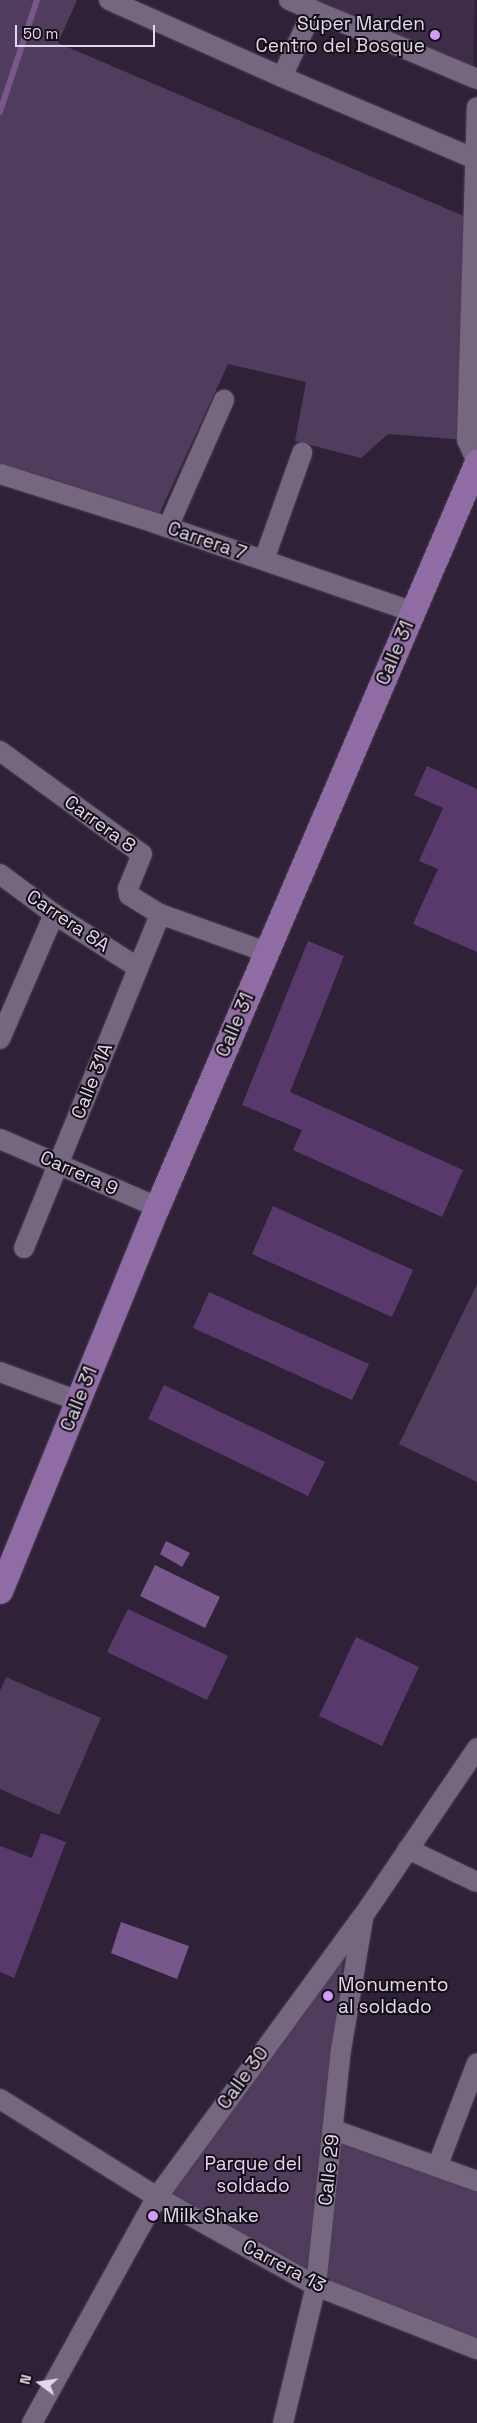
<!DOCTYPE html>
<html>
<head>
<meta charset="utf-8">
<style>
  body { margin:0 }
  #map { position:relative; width:477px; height:2423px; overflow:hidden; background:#2f2238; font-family:"Space Grotesk",sans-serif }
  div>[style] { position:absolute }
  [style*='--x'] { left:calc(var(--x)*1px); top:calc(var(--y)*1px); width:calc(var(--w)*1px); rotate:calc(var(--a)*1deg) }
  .built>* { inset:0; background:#3e2d48 }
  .green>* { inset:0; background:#503c5d }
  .water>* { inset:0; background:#78578c }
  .stream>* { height:5.5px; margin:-2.75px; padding:0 2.75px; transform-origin:2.75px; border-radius:2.75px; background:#78578c }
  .building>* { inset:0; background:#59396c }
  .roads { filter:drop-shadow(0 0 1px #4c4054) drop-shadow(0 0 1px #4c4054) }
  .minor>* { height:20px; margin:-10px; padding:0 10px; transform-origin:10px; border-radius:10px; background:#766781 }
  .major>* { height:25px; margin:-12.5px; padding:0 12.5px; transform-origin:12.5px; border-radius:12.5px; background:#8f6ca4 }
  .dots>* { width:14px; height:14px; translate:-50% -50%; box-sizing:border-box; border:2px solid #140e18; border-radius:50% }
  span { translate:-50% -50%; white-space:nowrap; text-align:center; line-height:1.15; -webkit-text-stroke:4px #140e18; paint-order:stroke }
  .poi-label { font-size:19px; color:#e3dae9 }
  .right { translate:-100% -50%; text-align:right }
  .left { translate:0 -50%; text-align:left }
  .street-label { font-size:19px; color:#e3dae9 }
  .park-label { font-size:19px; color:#e8d5f5 }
  .north { position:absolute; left:15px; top:2358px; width:50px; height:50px; -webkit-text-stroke:4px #140e18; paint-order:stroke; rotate:284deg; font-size:14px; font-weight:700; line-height:20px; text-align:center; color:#e3dae9 }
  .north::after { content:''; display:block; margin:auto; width:18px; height:22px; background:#e3dae9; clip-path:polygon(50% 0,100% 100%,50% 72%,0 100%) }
  .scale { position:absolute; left:15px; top:25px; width:140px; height:22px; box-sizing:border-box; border:2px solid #e3dae9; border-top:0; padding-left:6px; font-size:15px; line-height:18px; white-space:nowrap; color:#e3dae9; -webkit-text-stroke:4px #140e18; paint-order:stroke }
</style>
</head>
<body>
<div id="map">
  <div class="built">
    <i style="clip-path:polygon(317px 0,475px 0,473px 69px)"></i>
  </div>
  <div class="green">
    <i style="clip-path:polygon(0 0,77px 0,58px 43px,473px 220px,467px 440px,388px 434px,361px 458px,295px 441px,306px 382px,228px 364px,155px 523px,0 474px)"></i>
    <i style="clip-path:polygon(477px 1284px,477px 1482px,399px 1444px)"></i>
    <i style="clip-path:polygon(6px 1677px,101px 1718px,59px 1815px,0 1789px,0 1691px)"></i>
    <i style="clip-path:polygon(346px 1938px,306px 2279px,157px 2197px)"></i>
    <i style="clip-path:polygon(334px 2130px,477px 2181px,477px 2349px,316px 2286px)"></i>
  </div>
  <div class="water">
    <i style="clip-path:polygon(166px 1541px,190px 1553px,182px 1567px,160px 1554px)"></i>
    <i style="clip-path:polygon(155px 1565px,220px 1597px,205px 1628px,140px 1596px)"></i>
    <i style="clip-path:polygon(121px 1922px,189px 1946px,177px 1979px,111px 1953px)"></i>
  </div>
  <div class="stream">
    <i style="--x:0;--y:112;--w:118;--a:-71.7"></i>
  </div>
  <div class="building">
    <i style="clip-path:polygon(427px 766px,477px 789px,477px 952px,413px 924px,438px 869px,419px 861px,443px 808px,414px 795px)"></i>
    <i style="clip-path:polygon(308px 941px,344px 956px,290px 1092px,463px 1170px,442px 1217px,293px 1150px,302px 1130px,242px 1105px)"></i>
    <i style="clip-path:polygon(273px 1206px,413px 1270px,392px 1317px,252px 1254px)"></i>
    <i style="clip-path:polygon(209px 1292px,369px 1364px,352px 1400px,193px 1328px)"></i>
    <i style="clip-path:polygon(164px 1385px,325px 1462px,308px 1496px,148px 1419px)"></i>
    <i style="clip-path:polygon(128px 1609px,228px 1656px,207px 1700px,107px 1652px)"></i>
    <i style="clip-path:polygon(356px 1637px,419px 1667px,382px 1746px,319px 1716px)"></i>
    <i style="clip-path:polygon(41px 1833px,66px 1842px,14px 1978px,0 1972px,0 1846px,32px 1858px)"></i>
  </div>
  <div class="roads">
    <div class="minor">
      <i style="--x:109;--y:0;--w:189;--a:24"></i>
      <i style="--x:282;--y:77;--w:210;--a:23"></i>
      <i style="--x:289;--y:0;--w:204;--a:22.8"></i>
      <i style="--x:282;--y:77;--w:74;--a:-65.2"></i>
      <i style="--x:477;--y:462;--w:24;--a:-114"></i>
      <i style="--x:467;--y:440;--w:333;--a:-88.3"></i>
      <i style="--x:0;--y:474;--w:163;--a:17.5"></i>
      <i style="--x:155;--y:523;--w:273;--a:19"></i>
      <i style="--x:168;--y:527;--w:139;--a:-66.2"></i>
      <i style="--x:264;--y:560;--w:114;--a:-70.4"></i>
      <i style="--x:0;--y:751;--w:175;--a:36"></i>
      <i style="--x:142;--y:854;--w:37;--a:112"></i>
      <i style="--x:128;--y:888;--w:7;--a:82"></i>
      <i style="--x:129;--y:895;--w:36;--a:32"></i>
      <i style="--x:160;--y:914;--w:113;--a:19.7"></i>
      <i style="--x:0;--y:874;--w:67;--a:36.5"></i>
      <i style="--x:54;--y:914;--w:98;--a:32.6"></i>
      <i style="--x:0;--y:1039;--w:136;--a:-66.6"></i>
      <i style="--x:0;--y:1139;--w:171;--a:23.4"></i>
      <i style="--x:24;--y:1248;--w:361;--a:-67.8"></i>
      <i style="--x:0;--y:1372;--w:83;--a:20.4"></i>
      <i style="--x:408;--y:1849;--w:76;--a:25.6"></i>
      <i style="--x:0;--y:2099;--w:185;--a:32"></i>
      <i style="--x:157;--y:2197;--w:182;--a:29.2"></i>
      <i style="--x:316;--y:2286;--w:173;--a:21.4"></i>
      <i style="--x:334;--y:2130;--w:152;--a:19.6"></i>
      <i style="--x:437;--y:2167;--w:111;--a:-69"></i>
      <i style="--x:32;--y:2423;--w:258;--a:-61.1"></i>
      <i style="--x:157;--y:2197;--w:348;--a:-53.8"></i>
      <i style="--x:363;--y:1916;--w:203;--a:-55.8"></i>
      <i style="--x:283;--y:2423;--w:141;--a:-76.5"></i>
      <i style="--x:316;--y:2286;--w:237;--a:-84"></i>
      <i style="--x:341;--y:2050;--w:133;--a:-80.5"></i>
    </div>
    <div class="major">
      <i style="--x:0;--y:1591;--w:415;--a:-67.8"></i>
      <i style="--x:157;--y:1207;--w:811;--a:-66.76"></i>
    </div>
  </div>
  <div class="dots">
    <i style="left:435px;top:35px;background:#d69bfa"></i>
    <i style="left:328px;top:1996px;background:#d69bfa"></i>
    <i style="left:153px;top:2216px;background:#d69bfa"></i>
  </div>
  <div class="poi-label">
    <span class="right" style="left:425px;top:35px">Súper Marden<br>Centro del Bosque</span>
    <span class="left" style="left:338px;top:1996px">Monumento<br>al soldado</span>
    <span class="left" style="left:163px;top:2216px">Milk Shake</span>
  </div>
  <div class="street-label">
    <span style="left:207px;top:541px;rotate:19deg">Carrera 7</span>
    <span style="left:395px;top:653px;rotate:-67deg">Calle 31</span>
    <span style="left:100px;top:824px;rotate:36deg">Carrera 8</span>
    <span style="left:68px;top:921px;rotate:34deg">Carrera 8A</span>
    <span style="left:235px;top:1025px;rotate:-67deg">Calle 31</span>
    <span style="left:92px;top:1081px;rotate:-68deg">Calle 31A</span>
    <span style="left:79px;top:1173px;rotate:24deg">Carrera 9</span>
    <span style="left:79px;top:1399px;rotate:-68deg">Calle 31</span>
    <span style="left:243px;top:2078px;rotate:-54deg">Calle 30</span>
    <span style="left:329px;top:2170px;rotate:-84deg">Calle 29</span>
    <span style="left:284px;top:2266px;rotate:28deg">Carrera 13</span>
  </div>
  <div class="park-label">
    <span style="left:253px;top:2175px">Parque del<br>soldado</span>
  </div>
  <div class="north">N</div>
  <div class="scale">50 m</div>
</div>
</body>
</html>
